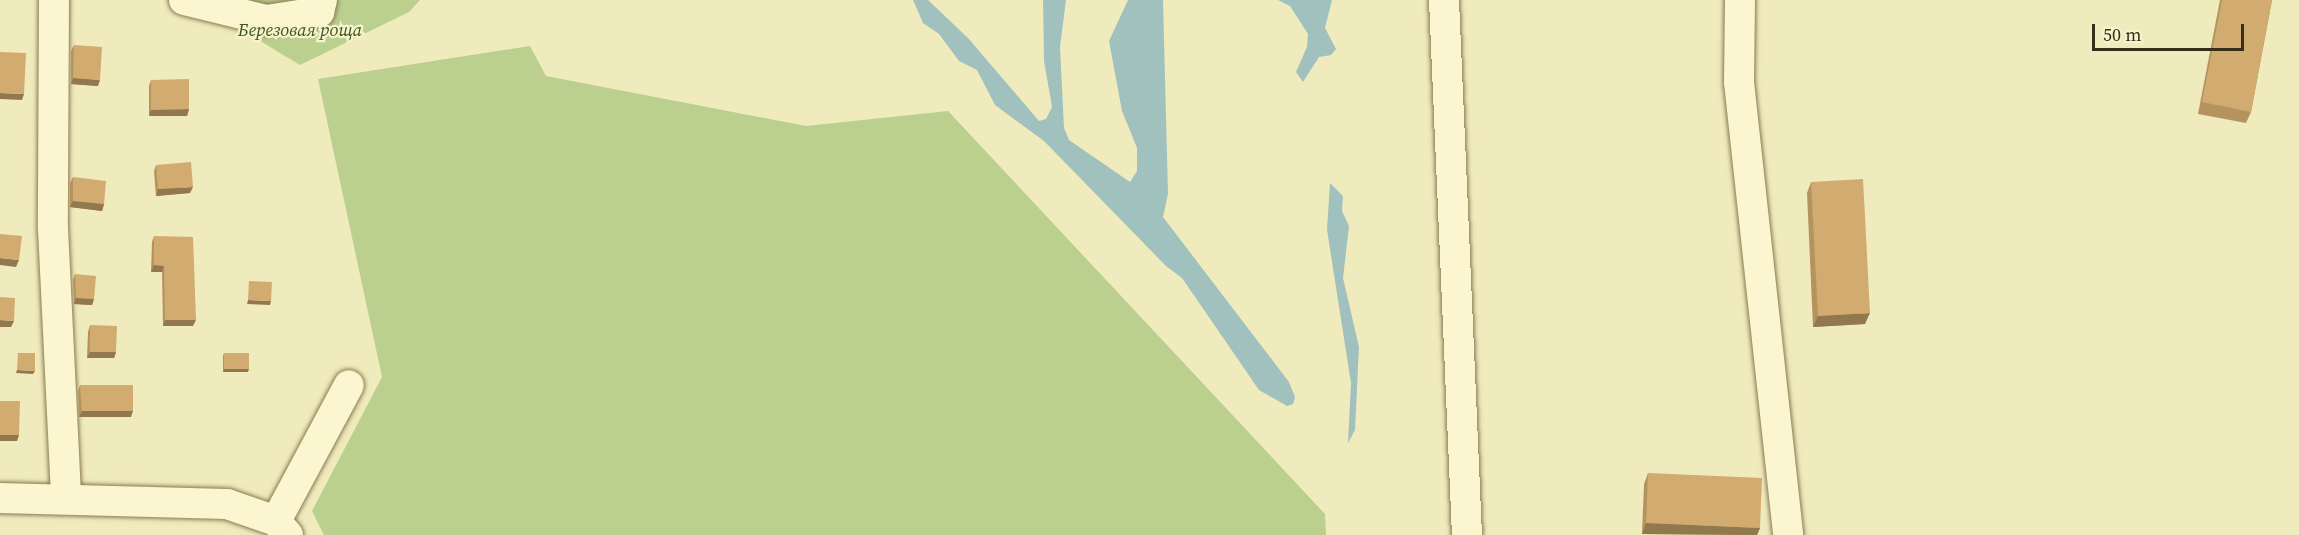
<!DOCTYPE html>
<html>
<head>
<meta charset="utf-8">
<style>
  body { margin:0 }
  #map { position:relative; width:2299px; height:535px; overflow:hidden; background:#f0ebbc; font-family:"Source Serif 4",serif }
  div>[style] { position:absolute }
  [style*='--x'] { left:calc(var(--x)*1px); top:calc(var(--y)*1px); width:calc(var(--w)*1px); rotate:calc(var(--a)*1deg) }
  .green>* { inset:0; background:#bbcf8f }
  .water>* { inset:0; background:#a0c1be }
  .roads { filter:drop-shadow(0 0 2px #897a54) drop-shadow(0 0 2px #897a54) }
  .minor>* { height:30px; margin:-15px; padding:0 15px; transform-origin:15px; border-radius:15px; background:#fbf6cf }
  .wall>* { inset:0; background:#b4935f }
  .shaded-wall>* { inset:0; background:#92784e }
  .building>* { inset:0; background:#d1ab6f }
  span { translate:-50% -50%; white-space:nowrap; text-align:center; line-height:1.15; -webkit-text-stroke:4.5px #f7f3cc; paint-order:stroke }
  .park-label { font-size:18px; color:#3d551f; font-style:italic }
  .scale { position:absolute; left:2092px; top:24px; width:152px; height:27px; box-sizing:border-box; border:3px solid #372e1a; border-top:0; padding-left:8px; font-size:18px; line-height:21px; white-space:nowrap; color:#372e1a; -webkit-text-stroke:4px #f7f3cc; paint-order:stroke }
</style>
</head>
<body>
<div id="map">
  <div class="green">
    <i style="clip-path:polygon(214px 0,420px 0,409px 12px,300px 65px,247px 33px)"></i>
    <i style="clip-path:polygon(530px 46px,546px 76px,806px 126px,948px 111px,1325px 514px,1326px 535px,324px 535px,312px 511px,382px 377px,318px 79px)"></i>
  </div>
  <div class="water">
    <i style="clip-path:polygon(913px 0,928px 0,968px 38px,1039px 121px,1046px 119px,1052px 107px,1044px 61px,1043px 0,1066px 0,1060px 47px,1064px 128px,1069px 140px,1130px 182px,1137px 171px,1137px 148px,1122px 111px,1109px 41px,1128px 0,1163px 0,1168px 194px,1163px 217px,1289px 382px,1295px 397px,1293px 404px,1287px 406px,1259px 390px,1182px 278px,1166px 266px,1044px 141px,995px 105px,977px 70px,959px 61px,939px 34px,923px 23px)"></i>
    <i style="clip-path:polygon(1278px 0,1332px 0,1325px 28px,1336px 49px,1331px 55px,1319px 57px,1303px 82px,1296px 72px,1307px 47px,1308px 34px,1290px 6px)"></i>
    <i style="clip-path:polygon(1330px 183px,1343px 196px,1342px 211px,1349px 226px,1343px 278px,1359px 347px,1355px 430px,1348px 443px,1351px 383px,1327px 230px)"></i>
  </div>
  <div class="roads">
    <div class="minor">
      <i style="--x:54;--y:0;--w:229;--a:90.3"></i>
      <i style="--x:53;--y:229;--w:269;--a:87.2"></i>
      <i style="--x:184;--y:0;--w:84;--a:13.7"></i>
      <i style="--x:266;--y:20;--w:54;--a:-8.6"></i>
      <i style="--x:319;--y:12;--w:12;--a:-76"></i>
      <i style="--x:1444;--y:0;--w:535;--a:87.54"></i>
      <i style="--x:1740;--y:0;--w:82;--a:90.7"></i>
      <i style="--x:1739;--y:82;--w:456;--a:83.8"></i>
      <i style="--x:0;--y:498;--w:227;--a:1.5"></i>
      <i style="--x:227;--y:504;--w:52;--a:19.1"></i>
      <i style="--x:288;--y:535;--w:18;--a:-131"></i>
      <i style="--x:276;--y:521;--w:154;--a:-61.8"></i>
    </div>
  </div>
  <div class="wall">
    <i style="clip-path:polygon(2220px 0,2272px 0,2251px 112px,2246px 123px,2198px 114px)"></i>
    <i style="clip-path:polygon(74px 45px,98px 86px,71px 84px,71px 51px)"></i>
    <i style="clip-path:polygon(151px 80px,189px 109px,187px 116px,149px 116px,149px 86px)"></i>
    <i style="clip-path:polygon(156px 165px,190px 193px,156px 196px,154px 171px)"></i>
    <i style="clip-path:polygon(73px 177px,104px 204px,102px 211px,70px 207px,70px 183px)"></i>
    <i style="clip-path:polygon(1811px 182px,1865px 324px,1813px 327px,1807px 193px)"></i>
    <i style="clip-path:polygon(154px 236px,193px 326px,163px 326px,162px 272px,151px 272px,152px 242px)"></i>
    <i style="clip-path:polygon(75px 274px,94px 299px,92px 305px,74px 304px,73px 280px)"></i>
    <i style="clip-path:polygon(90px 325px,116px 352px,114px 358px,87px 358px,88px 332px)"></i>
    <i style="clip-path:polygon(224px 353px,248px 372px,223px 372px,223px 356px)"></i>
    <i style="clip-path:polygon(80px 385px,131px 417px,79px 417px,78px 391px)"></i>
    <i style="clip-path:polygon(1648px 473px,1760px 528px,1757px 535px,1642px 534px,1644px 484px)"></i>
  </div>
  <div class="shaded-wall">
    <i style="clip-path:polygon(73px 78px,100px 80px,98px 86px,71px 84px)"></i>
    <i style="clip-path:polygon(0 93px,24px 94px,22px 100px,0 99px)"></i>
    <i style="clip-path:polygon(189px 109px,187px 116px,149px 116px,151px 110px)"></i>
    <i style="clip-path:polygon(193px 187px,190px 193px,156px 196px,158px 189px)"></i>
    <i style="clip-path:polygon(73px 201px,104px 204px,102px 211px,70px 207px)"></i>
    <i style="clip-path:polygon(0 258px,19px 260px,16px 267px,0 265px)"></i>
    <i style="clip-path:polygon(154px 265px,164px 266px,162px 272px,151px 272px)"></i>
    <i style="clip-path:polygon(76px 298px,94px 299px,92px 305px,74px 304px)"></i>
    <i style="clip-path:polygon(248px 300px,271px 301px,270px 305px,247px 304px)"></i>
    <i style="clip-path:polygon(1870px 313px,1865px 324px,1813px 327px,1818px 316px)"></i>
    <i style="clip-path:polygon(0 320px,14px 321px,11px 327px,0 327px)"></i>
    <i style="clip-path:polygon(165px 320px,196px 320px,193px 326px,163px 326px)"></i>
    <i style="clip-path:polygon(90px 352px,116px 352px,114px 358px,87px 358px)"></i>
    <i style="clip-path:polygon(224px 369px,249px 369px,248px 372px,223px 372px)"></i>
    <i style="clip-path:polygon(17px 370px,35px 371px,33px 374px,16px 373px)"></i>
    <i style="clip-path:polygon(82px 411px,133px 411px,131px 417px,79px 417px)"></i>
    <i style="clip-path:polygon(0 435px,19px 435px,17px 441px,0 441px)"></i>
    <i style="clip-path:polygon(1646px 523px,1760px 528px,1757px 535px,1642px 534px)"></i>
  </div>
  <div class="building">
    <i style="clip-path:polygon(2222px 0,2272px 0,2251px 112px,2202px 102px)"></i>
    <i style="clip-path:polygon(74px 45px,102px 47px,100px 80px,73px 78px)"></i>
    <i style="clip-path:polygon(0 52px,26px 53px,24px 94px,0 93px)"></i>
    <i style="clip-path:polygon(189px 79px,189px 109px,151px 110px,151px 80px)"></i>
    <i style="clip-path:polygon(191px 162px,193px 187px,158px 189px,156px 165px)"></i>
    <i style="clip-path:polygon(73px 177px,106px 181px,104px 204px,73px 201px)"></i>
    <i style="clip-path:polygon(1863px 179px,1870px 313px,1818px 316px,1811px 182px)"></i>
    <i style="clip-path:polygon(0 234px,22px 236px,19px 260px,0 258px)"></i>
    <i style="clip-path:polygon(154px 236px,193px 237px,196px 320px,165px 320px,164px 266px,154px 265px)"></i>
    <i style="clip-path:polygon(75px 274px,96px 276px,94px 299px,76px 298px)"></i>
    <i style="clip-path:polygon(249px 281px,272px 282px,271px 301px,248px 300px)"></i>
    <i style="clip-path:polygon(0 297px,15px 298px,14px 321px,0 320px)"></i>
    <i style="clip-path:polygon(90px 325px,117px 326px,116px 352px,90px 352px)"></i>
    <i style="clip-path:polygon(18px 353px,35px 353px,35px 371px,17px 370px)"></i>
    <i style="clip-path:polygon(224px 353px,249px 353px,249px 369px,224px 369px)"></i>
    <i style="clip-path:polygon(80px 385px,133px 385px,133px 411px,82px 411px)"></i>
    <i style="clip-path:polygon(0 401px,20px 401px,19px 435px,0 435px)"></i>
    <i style="clip-path:polygon(1648px 473px,1762px 478px,1760px 528px,1646px 523px)"></i>
  </div>
  <div class="park-label">
    <span style="left:300px;top:30px">Березовая роща</span>
  </div>
  <div class="scale">50 m</div>
</div>
</body>
</html>
